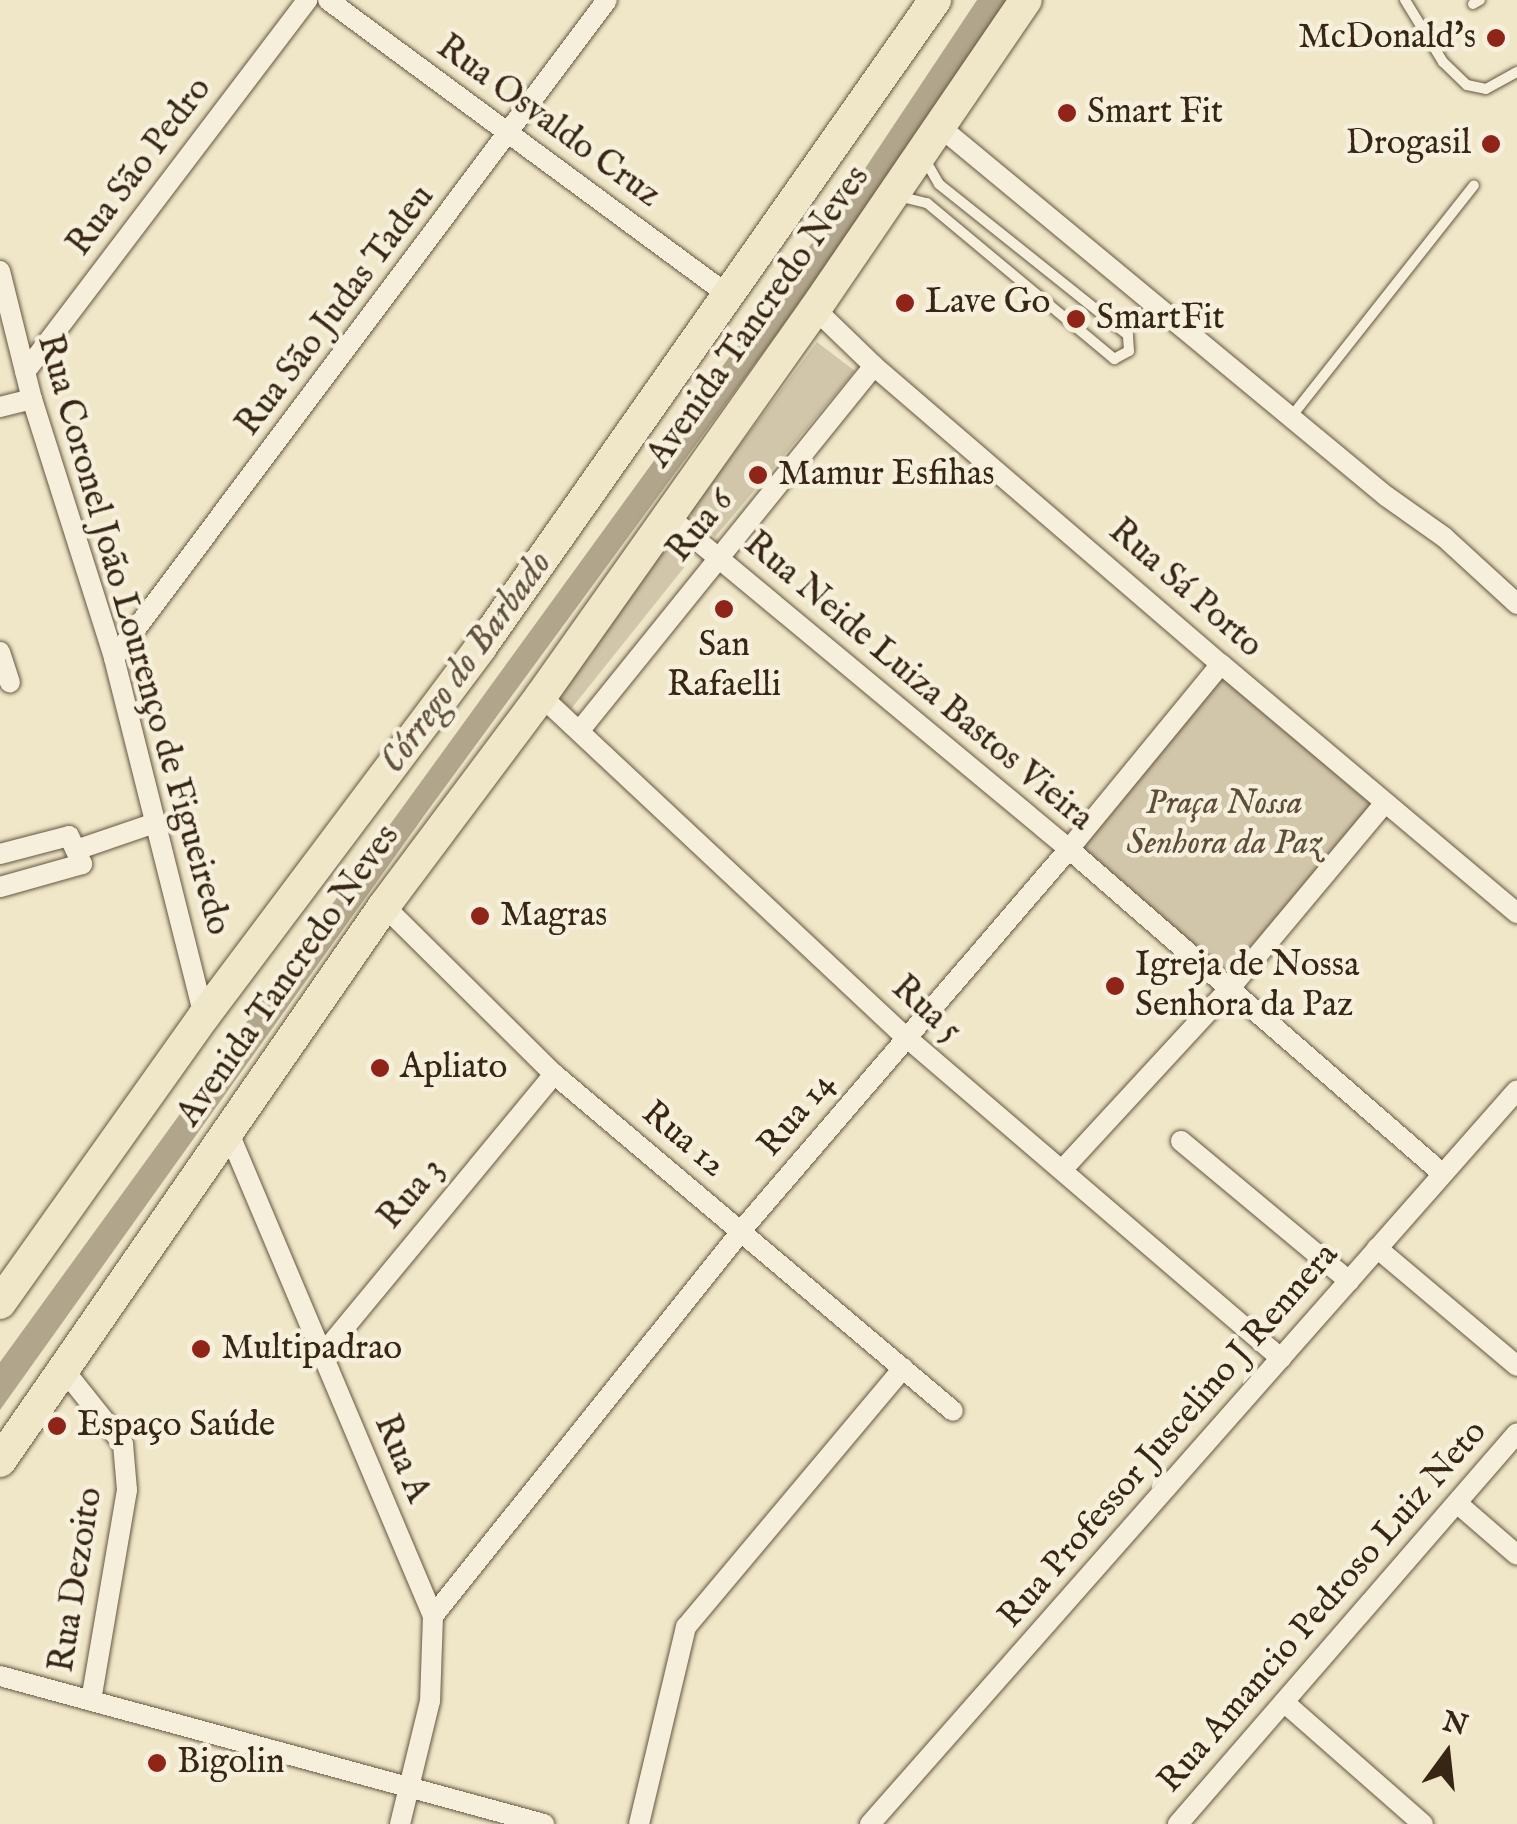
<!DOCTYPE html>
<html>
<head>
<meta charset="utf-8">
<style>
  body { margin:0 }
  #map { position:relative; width:1517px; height:1824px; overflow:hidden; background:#f0e7c8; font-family:"IM FELL English",serif }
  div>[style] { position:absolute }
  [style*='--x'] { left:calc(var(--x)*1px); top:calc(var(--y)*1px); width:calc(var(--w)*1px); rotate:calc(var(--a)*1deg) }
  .green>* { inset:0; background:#d1c6a9 }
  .water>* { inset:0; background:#b1a58b }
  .roads { filter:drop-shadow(0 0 2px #665641) drop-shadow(0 0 2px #665641) }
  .lane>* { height:10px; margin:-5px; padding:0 5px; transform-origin:5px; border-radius:5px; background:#f5efdb }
  .street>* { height:20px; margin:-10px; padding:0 10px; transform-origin:10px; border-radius:10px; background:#f5efdb }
  .primary>* { height:32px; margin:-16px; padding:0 16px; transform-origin:16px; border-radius:16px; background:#f0e7c8 }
  .dots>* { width:28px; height:28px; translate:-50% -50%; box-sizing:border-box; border:5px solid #f5efdb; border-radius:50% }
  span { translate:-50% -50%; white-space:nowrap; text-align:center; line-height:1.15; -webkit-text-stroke:9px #f5efdb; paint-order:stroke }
  .poi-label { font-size:35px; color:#382614 }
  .right { translate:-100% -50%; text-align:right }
  .left { translate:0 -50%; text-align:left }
  .street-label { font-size:35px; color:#382614 }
  .park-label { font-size:35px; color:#5e4e39; font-style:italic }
  .water-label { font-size:38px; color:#62523e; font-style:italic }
  .north { position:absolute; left:1397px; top:1704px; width:100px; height:100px; -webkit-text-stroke:8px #f5efdb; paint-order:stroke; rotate:15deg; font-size:28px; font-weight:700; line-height:40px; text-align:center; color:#382614 }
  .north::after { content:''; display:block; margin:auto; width:35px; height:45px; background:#382614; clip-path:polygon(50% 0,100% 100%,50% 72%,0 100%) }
</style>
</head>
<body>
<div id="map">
  <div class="green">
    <i style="clip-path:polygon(817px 342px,855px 371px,715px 537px,689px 513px)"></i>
    <i style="clip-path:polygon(670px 525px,698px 550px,571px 709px,553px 693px)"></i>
    <i style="clip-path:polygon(1222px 674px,1374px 802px,1227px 975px,1075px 847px)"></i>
  </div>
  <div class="water">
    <i style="clip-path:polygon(977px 0,1012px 0,782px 327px,426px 813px,0 1410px,0 1362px,854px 185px)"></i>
  </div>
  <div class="roads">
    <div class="lane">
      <i style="--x:1405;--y:0;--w:73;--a:58.5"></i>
      <i style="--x:1443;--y:62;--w:33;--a:44"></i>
      <i style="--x:1467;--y:85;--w:19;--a:12"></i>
      <i style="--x:1486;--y:89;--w:35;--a:-29"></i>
      <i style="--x:1473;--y:4;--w:8;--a:-30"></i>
      <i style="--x:898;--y:196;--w:30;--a:14"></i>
      <i style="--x:927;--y:203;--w:244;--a:39.8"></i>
      <i style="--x:1114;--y:359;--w:17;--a:-28"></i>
      <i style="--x:1129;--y:351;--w:16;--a:-94"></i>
      <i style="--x:1128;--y:335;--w:242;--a:-141.4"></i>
      <i style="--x:939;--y:184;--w:28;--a:-120"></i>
      <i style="--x:1291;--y:417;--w:295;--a:-51.7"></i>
    </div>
    <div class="street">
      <i style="--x:328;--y:0;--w:499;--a:36.4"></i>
      <i style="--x:939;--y:126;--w:580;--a:39.62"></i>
      <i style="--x:1386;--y:496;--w:71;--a:35.3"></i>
      <i style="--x:1444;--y:537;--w:99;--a:42.5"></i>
      <i style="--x:0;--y:271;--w:132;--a:76"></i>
      <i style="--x:32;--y:399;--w:272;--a:72.4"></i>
      <i style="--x:114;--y:658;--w:369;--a:75.9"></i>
      <i style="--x:815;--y:309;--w:82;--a:44"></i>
      <i style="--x:874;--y:366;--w:457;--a:40.7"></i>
      <i style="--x:1221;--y:664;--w:387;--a:40.1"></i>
      <i style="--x:25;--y:372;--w:467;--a:-52.8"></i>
      <i style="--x:0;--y:407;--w:33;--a:-14"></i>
      <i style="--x:669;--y:517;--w:520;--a:39.69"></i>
      <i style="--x:1069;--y:849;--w:495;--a:41"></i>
      <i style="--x:0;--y:652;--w:32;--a:72"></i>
      <i style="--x:114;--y:658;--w:822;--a:-53.16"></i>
      <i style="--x:541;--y:696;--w:500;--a:43.1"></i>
      <i style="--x:906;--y:1037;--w:494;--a:40.6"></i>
      <i style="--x:581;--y:729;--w:466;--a:-51.1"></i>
      <i style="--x:76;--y:850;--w:83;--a:-18.9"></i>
      <i style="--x:0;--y:854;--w:71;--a:-14.6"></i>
      <i style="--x:69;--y:836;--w:31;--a:65"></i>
      <i style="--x:82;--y:864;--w:85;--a:164.3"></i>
      <i style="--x:384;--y:906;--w:239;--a:44.7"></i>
      <i style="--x:554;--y:1074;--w:522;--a:40.18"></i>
      <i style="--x:228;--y:1131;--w:527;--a:67.09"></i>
      <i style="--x:433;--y:1616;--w:85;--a:92"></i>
      <i style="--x:430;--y:1701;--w:127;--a:103.7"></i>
      <i style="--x:1181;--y:1141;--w:219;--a:39.8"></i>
      <i style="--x:1062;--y:1170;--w:249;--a:-47.3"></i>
      <i style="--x:1231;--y:987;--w:240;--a:-50.1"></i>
      <i style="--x:1377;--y:1248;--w:183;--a:40.1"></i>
      <i style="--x:321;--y:1356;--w:366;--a:-50.4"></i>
      <i style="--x:64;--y:1370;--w:95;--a:51.4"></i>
      <i style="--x:123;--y:1444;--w:46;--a:85"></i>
      <i style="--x:127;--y:1490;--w:214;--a:99.7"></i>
      <i style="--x:1457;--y:1503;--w:79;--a:40.9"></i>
      <i style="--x:433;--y:1616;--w:493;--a:-51.3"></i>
      <i style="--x:741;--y:1231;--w:503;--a:-49.35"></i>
      <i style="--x:1069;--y:849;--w:239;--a:-50.6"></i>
      <i style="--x:0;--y:1676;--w:564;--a:15.22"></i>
      <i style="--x:1284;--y:1702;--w:185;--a:41.3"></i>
      <i style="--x:639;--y:1824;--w:203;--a:-76.6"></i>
      <i style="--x:686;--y:1627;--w:338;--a:-50"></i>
      <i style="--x:870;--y:1824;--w:978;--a:-48.6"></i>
      <i style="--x:1178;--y:1824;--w:517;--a:-49.07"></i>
    </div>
    <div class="primary">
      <i style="--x:0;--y:1303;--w:352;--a:-54.6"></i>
      <i style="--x:204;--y:1016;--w:460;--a:-53.1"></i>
      <i style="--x:480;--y:648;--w:792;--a:-54.92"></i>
      <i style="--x:0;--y:1461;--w:675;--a:-55.32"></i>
      <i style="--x:384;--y:906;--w:262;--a:-53.2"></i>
      <i style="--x:541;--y:696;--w:474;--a:-54.7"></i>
      <i style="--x:815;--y:309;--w:374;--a:-55.7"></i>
    </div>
  </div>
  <div class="dots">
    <i style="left:1496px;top:38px;background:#8f2418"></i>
    <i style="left:1067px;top:113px;background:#8f2418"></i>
    <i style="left:1491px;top:144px;background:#8f2418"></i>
    <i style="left:905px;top:303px;background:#8f2418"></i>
    <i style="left:1076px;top:319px;background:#8f2418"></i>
    <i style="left:758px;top:475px;background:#8f2418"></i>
    <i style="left:724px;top:609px;background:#8f2418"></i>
    <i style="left:480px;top:916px;background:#8f2418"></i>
    <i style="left:1115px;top:986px;background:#8f2418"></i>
    <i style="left:380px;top:1068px;background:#8f2418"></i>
    <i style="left:201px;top:1349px;background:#8f2418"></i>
    <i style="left:57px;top:1426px;background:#8f2418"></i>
    <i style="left:157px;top:1763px;background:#8f2418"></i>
  </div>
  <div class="poi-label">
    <span class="right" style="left:1476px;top:38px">McDonald's</span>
    <span class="left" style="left:1087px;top:113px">Smart Fit</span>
    <span class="right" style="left:1471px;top:144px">Drogasil</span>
    <span class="left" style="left:925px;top:303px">Lave Go</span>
    <span class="left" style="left:1096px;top:319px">SmartFit</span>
    <span class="left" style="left:778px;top:475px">Mamur Esfihas</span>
    <span style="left:724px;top:666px">San<br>Rafaelli</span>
    <span class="left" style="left:500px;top:916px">Magras</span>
    <span class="left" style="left:1135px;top:986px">Igreja de Nossa<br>Senhora da Paz</span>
    <span class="left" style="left:400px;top:1068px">Apliato</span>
    <span class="left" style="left:221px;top:1349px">Multipadrao</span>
    <span class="left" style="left:77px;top:1426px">Espaço Saúde</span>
    <span class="left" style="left:177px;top:1763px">Bigolin</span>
  </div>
  <div class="street-label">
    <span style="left:548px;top:122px;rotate:36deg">Rua Osvaldo Cruz</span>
    <span style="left:140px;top:167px;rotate:-53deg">Rua São Pedro</span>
    <span style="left:336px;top:311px;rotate:-53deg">Rua São Judas Tadeu</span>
    <span style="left:759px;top:317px;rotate:-55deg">Avenida Tancredo Neves</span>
    <span style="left:701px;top:526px;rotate:-51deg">Rua 6</span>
    <span style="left:1185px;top:589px;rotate:41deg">Rua Sá Porto</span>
    <span style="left:133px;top:635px;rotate:74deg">Rua Coronel João Lourenço de Figueiredo</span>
    <span style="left:918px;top:682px;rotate:40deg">Rua Neide Luiza Bastos Vieira</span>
    <span style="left:289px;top:976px;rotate:-55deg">Avenida Tancredo Neves</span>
    <span style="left:926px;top:1010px;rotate:42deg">Rua 5</span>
    <span style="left:797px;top:1115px;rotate:-50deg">Rua 14</span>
    <span style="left:683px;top:1140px;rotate:40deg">Rua 12</span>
    <span style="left:412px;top:1194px;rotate:-50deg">Rua 3</span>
    <span style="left:1169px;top:1436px;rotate:-49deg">Rua Professor Juscelino J Rennera</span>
    <span style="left:401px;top:1459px;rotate:67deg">Rua A</span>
    <span style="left:77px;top:1580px;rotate:-81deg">Rua Dezoito</span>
    <span style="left:1323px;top:1607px;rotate:-49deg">Rua Amancio Pedroso Luiz Neto</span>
  </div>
  <div class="park-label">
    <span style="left:1224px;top:824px">Praça Nossa<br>Senhora da Paz</span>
  </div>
  <div class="water-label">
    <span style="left:467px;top:663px;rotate:-54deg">Córrego do Barbado</span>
  </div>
  <div class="north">N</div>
</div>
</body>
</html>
